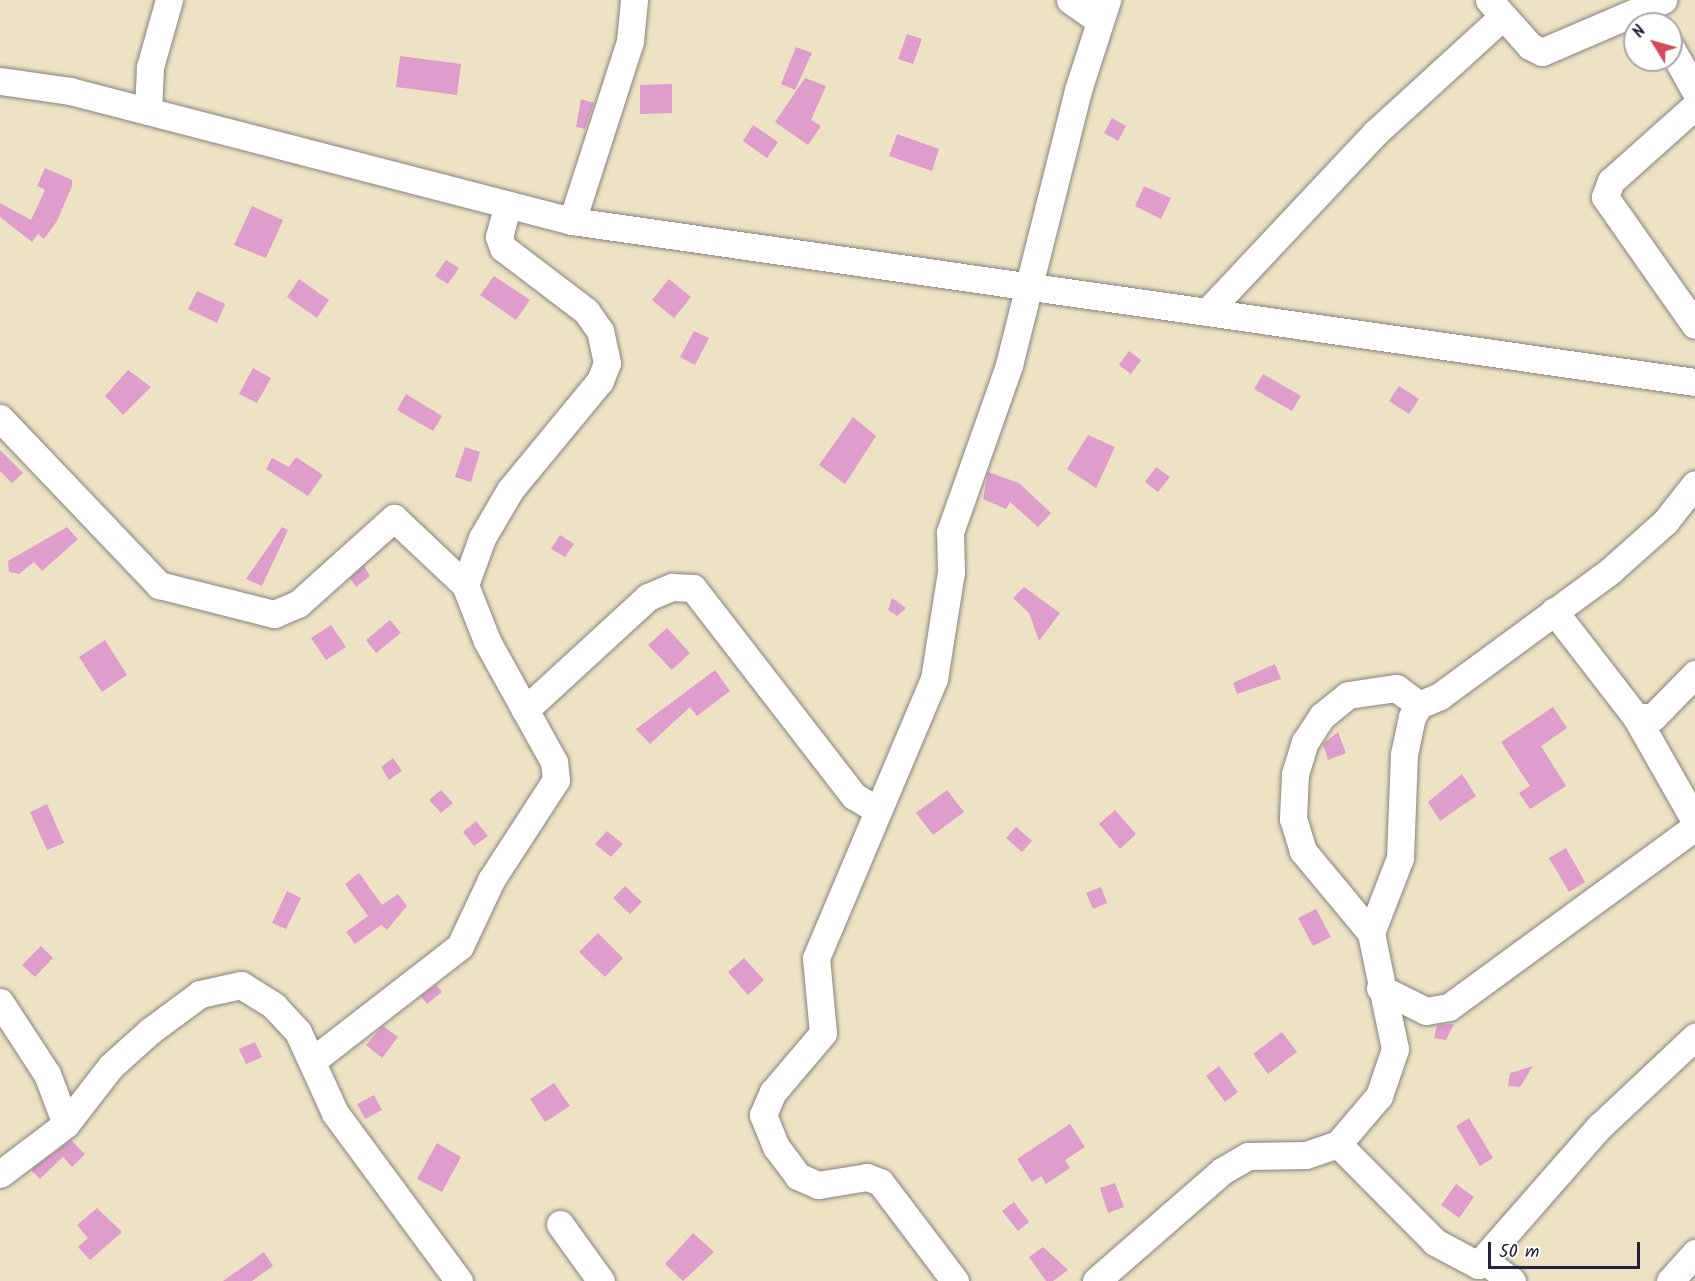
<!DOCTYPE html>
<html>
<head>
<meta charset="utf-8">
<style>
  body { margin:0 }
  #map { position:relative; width:1695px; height:1281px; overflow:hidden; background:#ede3c4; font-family:Kalam,sans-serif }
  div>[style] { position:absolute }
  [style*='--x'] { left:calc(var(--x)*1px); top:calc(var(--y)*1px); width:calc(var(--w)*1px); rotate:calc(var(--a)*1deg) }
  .building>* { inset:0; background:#de9dcb }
  .roads { filter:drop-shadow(0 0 2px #888280) drop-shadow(0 0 2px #888280) }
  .minor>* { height:27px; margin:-13.5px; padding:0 13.5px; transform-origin:13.5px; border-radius:13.5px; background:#fff }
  span { translate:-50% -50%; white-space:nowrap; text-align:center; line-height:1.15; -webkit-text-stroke:6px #fff; paint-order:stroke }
  .north { position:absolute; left:1623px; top:12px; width:60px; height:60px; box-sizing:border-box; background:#fff; border:2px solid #a7a7b1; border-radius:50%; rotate:307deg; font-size:16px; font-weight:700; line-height:24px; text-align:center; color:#22223b }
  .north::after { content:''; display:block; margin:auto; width:21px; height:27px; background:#d1495b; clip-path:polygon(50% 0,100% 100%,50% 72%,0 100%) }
  .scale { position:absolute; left:1488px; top:1242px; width:152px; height:27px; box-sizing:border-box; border:3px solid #22223b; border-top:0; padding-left:8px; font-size:18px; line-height:21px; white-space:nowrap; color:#22223b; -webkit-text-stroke:4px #fff; paint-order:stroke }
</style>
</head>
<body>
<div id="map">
  <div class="building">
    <i style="clip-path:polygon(907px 34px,922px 39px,913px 64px,898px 59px)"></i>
    <i style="clip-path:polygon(796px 47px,812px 53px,795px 90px,781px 84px)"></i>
    <i style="clip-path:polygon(400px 56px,461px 64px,457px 95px,396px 87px)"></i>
    <i style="clip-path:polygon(805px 78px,826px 86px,811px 120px,821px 126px,808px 145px,775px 122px)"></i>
    <i style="clip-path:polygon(672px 84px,672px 113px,640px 114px,640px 85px)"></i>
    <i style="clip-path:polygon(581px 99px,594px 103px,585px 129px,576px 127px)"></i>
    <i style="clip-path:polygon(1112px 118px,1126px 126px,1118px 141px,1104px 133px)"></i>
    <i style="clip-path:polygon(753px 125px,778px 142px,767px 158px,743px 141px)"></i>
    <i style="clip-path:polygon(897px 134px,939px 149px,932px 171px,889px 156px)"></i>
    <i style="clip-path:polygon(45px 168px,72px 180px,72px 186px,57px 221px,44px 239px,38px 234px,32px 242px,0 217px,0 203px,31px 220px,45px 190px,37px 186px)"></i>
    <i style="clip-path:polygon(1144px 186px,1171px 198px,1161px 219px,1135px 206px)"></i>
    <i style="clip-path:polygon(252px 206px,283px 220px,266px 258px,234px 245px)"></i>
    <i style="clip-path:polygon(446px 260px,459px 268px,448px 284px,435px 276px)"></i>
    <i style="clip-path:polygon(494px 276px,530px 300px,516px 320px,480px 295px)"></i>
    <i style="clip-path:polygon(299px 279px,329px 300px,317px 318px,287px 297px)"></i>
    <i style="clip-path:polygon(669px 279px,691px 297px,674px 318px,652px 300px)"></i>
    <i style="clip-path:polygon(197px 291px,225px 304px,217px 323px,188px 309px)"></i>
    <i style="clip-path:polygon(694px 331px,709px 338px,695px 365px,680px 357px)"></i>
    <i style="clip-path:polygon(1129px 351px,1141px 360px,1131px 374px,1119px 365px)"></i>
    <i style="clip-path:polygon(253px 368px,271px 378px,257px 403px,239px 394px)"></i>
    <i style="clip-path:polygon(128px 370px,151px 387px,123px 415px,105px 396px)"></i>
    <i style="clip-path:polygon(1263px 374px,1301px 396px,1292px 411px,1254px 389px)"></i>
    <i style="clip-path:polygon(1399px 386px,1419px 399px,1409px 414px,1389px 401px)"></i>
    <i style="clip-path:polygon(406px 394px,442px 416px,433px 431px,397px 410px)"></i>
    <i style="clip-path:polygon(853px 417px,876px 436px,845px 484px,819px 465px)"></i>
    <i style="clip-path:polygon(1088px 435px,1115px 447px,1096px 488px,1067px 469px)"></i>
    <i style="clip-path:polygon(465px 447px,480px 452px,471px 482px,455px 477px)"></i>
    <i style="clip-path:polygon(0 450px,23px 473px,12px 483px,0 471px)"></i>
    <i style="clip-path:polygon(296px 457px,323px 475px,308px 496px,266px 469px,272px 458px,289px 467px)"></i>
    <i style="clip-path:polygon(1156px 467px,1170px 477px,1158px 492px,1145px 482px)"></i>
    <i style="clip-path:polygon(988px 472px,1019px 483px,1051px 513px,1038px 527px,1010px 502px,1006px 509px,983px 499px)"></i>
    <i style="clip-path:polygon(67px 527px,78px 539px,42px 571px,34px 562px,19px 574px,9px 572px,8px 561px)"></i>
    <i style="clip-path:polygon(282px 527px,288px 530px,262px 586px,246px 579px)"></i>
    <i style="clip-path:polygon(560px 535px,574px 544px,565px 557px,551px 549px)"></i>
    <i style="clip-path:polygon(364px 566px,370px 576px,356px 587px,350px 578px)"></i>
    <i style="clip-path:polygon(1024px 587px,1060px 613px,1039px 641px,1029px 613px,1013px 598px)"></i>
    <i style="clip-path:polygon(892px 598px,906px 608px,897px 616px,888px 610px)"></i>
    <i style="clip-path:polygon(390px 620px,401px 633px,376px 653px,366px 640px)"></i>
    <i style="clip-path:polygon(331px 625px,346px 647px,326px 660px,311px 638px)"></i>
    <i style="clip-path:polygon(667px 628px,690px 653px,672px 670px,648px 645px)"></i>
    <i style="clip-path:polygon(105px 640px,127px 675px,102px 692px,79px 657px)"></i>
    <i style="clip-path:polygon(1275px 664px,1281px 679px,1237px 694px,1233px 683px)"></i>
    <i style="clip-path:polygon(715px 670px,730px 691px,697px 716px,690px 707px,650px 744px,636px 729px)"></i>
    <i style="clip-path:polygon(1553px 707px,1567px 728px,1541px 746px,1566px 786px,1530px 809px,1519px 793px,1530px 786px,1501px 742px)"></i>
    <i style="clip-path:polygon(1338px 732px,1346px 753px,1328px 760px,1323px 744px)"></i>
    <i style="clip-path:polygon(393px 758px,402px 771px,389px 780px,381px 767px)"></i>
    <i style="clip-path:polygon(1462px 774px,1476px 796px,1440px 821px,1428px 802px)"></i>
    <i style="clip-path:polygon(441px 790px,453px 803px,441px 813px,429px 800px)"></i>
    <i style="clip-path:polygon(947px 790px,964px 812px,933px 835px,916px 813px)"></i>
    <i style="clip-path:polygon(47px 804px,64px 843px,47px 850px,30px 812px)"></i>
    <i style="clip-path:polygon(1115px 810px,1136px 834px,1120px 849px,1099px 824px)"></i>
    <i style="clip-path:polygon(476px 821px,488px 836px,474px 846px,463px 832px)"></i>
    <i style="clip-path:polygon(1016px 827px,1032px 841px,1022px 852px,1006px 838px)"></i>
    <i style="clip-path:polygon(607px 831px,623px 844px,611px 857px,595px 844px)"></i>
    <i style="clip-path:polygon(1566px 848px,1585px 882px,1569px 892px,1549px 858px)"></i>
    <i style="clip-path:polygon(359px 873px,382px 905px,398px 894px,407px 906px,387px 930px,381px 925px,355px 944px,346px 932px,368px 916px,345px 884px)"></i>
    <i style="clip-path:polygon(625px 886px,642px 902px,630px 914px,613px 898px)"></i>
    <i style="clip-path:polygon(1101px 887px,1107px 903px,1093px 909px,1086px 893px)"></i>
    <i style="clip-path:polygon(287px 891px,301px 898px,286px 929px,272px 923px)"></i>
    <i style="clip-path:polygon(1316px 909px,1331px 937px,1313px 946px,1298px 918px)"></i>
    <i style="clip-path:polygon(598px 933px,623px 958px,605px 977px,579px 952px)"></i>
    <i style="clip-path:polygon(41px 946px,53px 958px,35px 977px,22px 965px)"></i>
    <i style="clip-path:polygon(744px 958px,764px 980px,748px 995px,728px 972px)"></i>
    <i style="clip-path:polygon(436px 985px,442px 992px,427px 1004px,421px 996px)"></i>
    <i style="clip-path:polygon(1454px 1024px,1446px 1040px,1434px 1038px,1437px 1025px)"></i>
    <i style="clip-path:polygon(383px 1026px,398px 1037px,382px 1058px,366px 1045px)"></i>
    <i style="clip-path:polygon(1282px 1032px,1297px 1052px,1268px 1074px,1253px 1054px)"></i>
    <i style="clip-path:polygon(255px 1042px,262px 1057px,246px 1064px,239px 1049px)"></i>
    <i style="clip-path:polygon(1219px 1066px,1238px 1092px,1225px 1102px,1206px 1076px)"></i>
    <i style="clip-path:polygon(1533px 1066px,1520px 1087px,1508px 1086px,1510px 1073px)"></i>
    <i style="clip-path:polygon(554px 1083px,570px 1106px,545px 1122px,530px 1099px)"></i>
    <i style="clip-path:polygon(374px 1095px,382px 1110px,365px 1119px,357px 1104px)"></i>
    <i style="clip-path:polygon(1469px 1118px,1493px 1158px,1480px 1166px,1456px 1126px)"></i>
    <i style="clip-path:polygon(1070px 1124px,1085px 1147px,1065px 1160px,1070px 1168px,1046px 1184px,1041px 1176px,1032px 1182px,1017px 1159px)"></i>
    <i style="clip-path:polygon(71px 1140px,85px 1154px,72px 1167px,63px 1157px,40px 1179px,31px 1170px)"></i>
    <i style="clip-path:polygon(437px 1143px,461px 1157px,442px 1192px,417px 1179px)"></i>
    <i style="clip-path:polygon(1115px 1183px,1124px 1207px,1108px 1213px,1100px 1188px)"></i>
    <i style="clip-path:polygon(1456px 1184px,1474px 1197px,1459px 1218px,1441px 1205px)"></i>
    <i style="clip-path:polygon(1014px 1202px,1029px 1222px,1018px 1231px,1002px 1211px)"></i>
    <i style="clip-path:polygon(97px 1208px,122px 1232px,90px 1260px,78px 1247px,88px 1238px,77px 1225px)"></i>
    <i style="clip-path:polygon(693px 1233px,714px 1252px,683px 1281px,665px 1264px)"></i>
    <i style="clip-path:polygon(1043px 1247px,1068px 1270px,1053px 1281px,1046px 1281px,1029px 1257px)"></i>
    <i style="clip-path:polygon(264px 1252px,273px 1266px,252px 1281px,223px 1281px)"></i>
  </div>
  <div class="roads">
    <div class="minor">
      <i style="--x:1070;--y:0;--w:35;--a:35"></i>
      <i style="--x:1489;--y:0;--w:62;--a:48.3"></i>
      <i style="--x:1530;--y:46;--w:13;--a:27"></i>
      <i style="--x:1542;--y:52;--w:132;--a:-23.3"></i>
      <i style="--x:1671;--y:48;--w:49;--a:60.8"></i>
      <i style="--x:0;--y:81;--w:71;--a:8.1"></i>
      <i style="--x:70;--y:91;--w:519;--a:14.52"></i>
      <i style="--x:572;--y:221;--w:1134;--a:8.16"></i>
      <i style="--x:1695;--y:106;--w:113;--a:138.2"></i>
      <i style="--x:1611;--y:181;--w:17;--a:111"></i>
      <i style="--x:1605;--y:197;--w:156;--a:54.9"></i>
      <i style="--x:148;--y:111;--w:44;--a:-87.4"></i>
      <i style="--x:150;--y:67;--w:70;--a:-74.2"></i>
      <i style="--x:572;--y:221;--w:189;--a:-72.1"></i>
      <i style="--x:630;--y:41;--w:41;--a:-84.4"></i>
      <i style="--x:1208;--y:311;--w:244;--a:-46.8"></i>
      <i style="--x:1375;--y:133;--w:172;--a:-42.4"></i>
      <i style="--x:0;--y:418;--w:231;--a:46.4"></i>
      <i style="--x:159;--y:585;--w:119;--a:14.2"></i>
      <i style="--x:274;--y:614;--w:26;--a:-23"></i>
      <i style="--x:298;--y:604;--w:129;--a:-41.9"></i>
      <i style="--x:394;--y:518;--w:98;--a:43.3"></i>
      <i style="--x:1554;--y:611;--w:134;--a:52.3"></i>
      <i style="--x:1636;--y:717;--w:17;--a:0"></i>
      <i style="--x:1653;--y:717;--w:60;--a:-45.7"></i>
      <i style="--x:525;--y:710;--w:167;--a:-42.6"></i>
      <i style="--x:648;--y:597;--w:26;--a:-23"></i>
      <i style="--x:672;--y:587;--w:21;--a:3"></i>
      <i style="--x:693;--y:588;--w:263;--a:52.3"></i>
      <i style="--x:854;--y:796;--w:27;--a:31"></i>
      <i style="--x:1636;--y:717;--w:120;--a:60.4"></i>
      <i style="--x:1371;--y:933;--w:107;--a:-129.7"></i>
      <i style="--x:1303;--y:851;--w:34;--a:-107"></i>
      <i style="--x:1293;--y:819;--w:45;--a:-87.5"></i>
      <i style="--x:1295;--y:774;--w:34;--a:-73"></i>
      <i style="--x:1305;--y:742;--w:31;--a:-57"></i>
      <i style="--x:1322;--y:716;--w:33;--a:-39"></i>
      <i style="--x:1348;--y:695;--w:49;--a:-8.3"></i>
      <i style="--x:1396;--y:688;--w:29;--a:36"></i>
      <i style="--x:1380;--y:988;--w:51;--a:26.6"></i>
      <i style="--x:1426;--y:1011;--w:23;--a:-10"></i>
      <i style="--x:1449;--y:1007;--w:305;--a:-36.2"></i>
      <i style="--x:0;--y:1002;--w:86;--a:56.9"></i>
      <i style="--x:47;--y:1074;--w:53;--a:69.2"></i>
      <i style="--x:312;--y:1061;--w:187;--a:-37.8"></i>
      <i style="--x:460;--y:946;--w:73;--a:-64.8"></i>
      <i style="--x:491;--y:880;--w:119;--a:-57"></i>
      <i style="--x:556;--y:780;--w:18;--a:-96"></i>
      <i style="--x:554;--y:762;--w:138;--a:-119"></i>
      <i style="--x:487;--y:641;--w:60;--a:-111.4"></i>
      <i style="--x:465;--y:585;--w:50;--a:-70.1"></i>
      <i style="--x:482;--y:538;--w:56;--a:-59.7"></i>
      <i style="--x:510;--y:490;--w:141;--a:-50.5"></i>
      <i style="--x:600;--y:381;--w:19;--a:-69"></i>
      <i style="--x:607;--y:363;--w:33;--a:-102"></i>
      <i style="--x:600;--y:331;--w:24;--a:-125"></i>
      <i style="--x:586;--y:311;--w:104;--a:-142.8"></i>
      <i style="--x:503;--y:248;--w:12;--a:-110"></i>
      <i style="--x:499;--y:237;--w:30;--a:-75"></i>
      <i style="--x:1338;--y:1144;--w:138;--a:45.3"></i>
      <i style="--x:1435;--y:1242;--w:49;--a:28.1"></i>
      <i style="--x:1478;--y:1265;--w:184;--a:-48.8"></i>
      <i style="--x:1599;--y:1127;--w:132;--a:-43.2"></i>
      <i style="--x:0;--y:1174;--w:83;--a:-37.1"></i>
      <i style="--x:66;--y:1124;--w:73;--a:-52.2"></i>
      <i style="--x:111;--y:1066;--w:52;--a:-41.9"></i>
      <i style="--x:150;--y:1031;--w:62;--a:-36.5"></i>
      <i style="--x:200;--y:994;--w:42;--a:-12.4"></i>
      <i style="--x:241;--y:985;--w:39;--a:32"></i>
      <i style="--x:274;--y:1006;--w:35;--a:47"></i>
      <i style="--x:298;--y:1032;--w:89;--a:65.4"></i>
      <i style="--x:335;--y:1113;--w:209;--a:53.6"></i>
      <i style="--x:560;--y:1224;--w:70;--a:54.3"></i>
      <i style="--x:1486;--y:1262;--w:32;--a:36"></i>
      <i style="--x:955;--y:1281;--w:124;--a:-127.1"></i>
      <i style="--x:880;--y:1182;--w:14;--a:-159"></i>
      <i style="--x:867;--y:1177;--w:50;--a:170.7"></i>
      <i style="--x:818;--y:1185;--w:22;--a:-156"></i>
      <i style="--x:798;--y:1176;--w:36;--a:-127"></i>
      <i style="--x:776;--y:1147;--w:35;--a:-112"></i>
      <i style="--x:763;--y:1115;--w:25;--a:-67"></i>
      <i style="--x:773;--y:1092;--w:77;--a:-49.7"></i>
      <i style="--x:823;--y:1033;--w:75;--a:-95.3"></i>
      <i style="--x:816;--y:958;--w:303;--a:-67.1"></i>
      <i style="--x:934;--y:679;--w:108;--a:-81"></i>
      <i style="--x:951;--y:572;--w:40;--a:-91.4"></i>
      <i style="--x:950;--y:532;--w:177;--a:-70.5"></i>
      <i style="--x:1009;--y:365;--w:284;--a:-75.9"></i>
      <i style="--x:1078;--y:90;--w:95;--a:-72.1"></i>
      <i style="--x:1096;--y:1281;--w:167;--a:-41.1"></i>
      <i style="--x:1222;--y:1171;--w:30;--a:-30"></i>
      <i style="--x:1248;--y:1156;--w:58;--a:-1"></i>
      <i style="--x:1306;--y:1155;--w:34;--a:-19"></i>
      <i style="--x:1338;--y:1144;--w:63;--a:-49.5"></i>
      <i style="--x:1379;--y:1096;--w:50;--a:-71.2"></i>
      <i style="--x:1395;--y:1049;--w:118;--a:-101.7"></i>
      <i style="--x:1371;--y:933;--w:80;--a:-68.9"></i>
      <i style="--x:1400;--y:858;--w:104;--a:-87.8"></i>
      <i style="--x:1404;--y:754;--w:38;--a:-78"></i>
      <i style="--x:1412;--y:717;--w:14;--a:-60"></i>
      <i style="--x:1419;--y:705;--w:23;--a:-23"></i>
      <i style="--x:1440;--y:696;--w:211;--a:-36.3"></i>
      <i style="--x:1610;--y:571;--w:74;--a:-41.7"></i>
      <i style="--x:1665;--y:522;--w:48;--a:-51.7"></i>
      <i style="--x:1670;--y:1281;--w:38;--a:-48"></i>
    </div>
  </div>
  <div class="north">N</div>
  <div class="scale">50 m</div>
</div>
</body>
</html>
